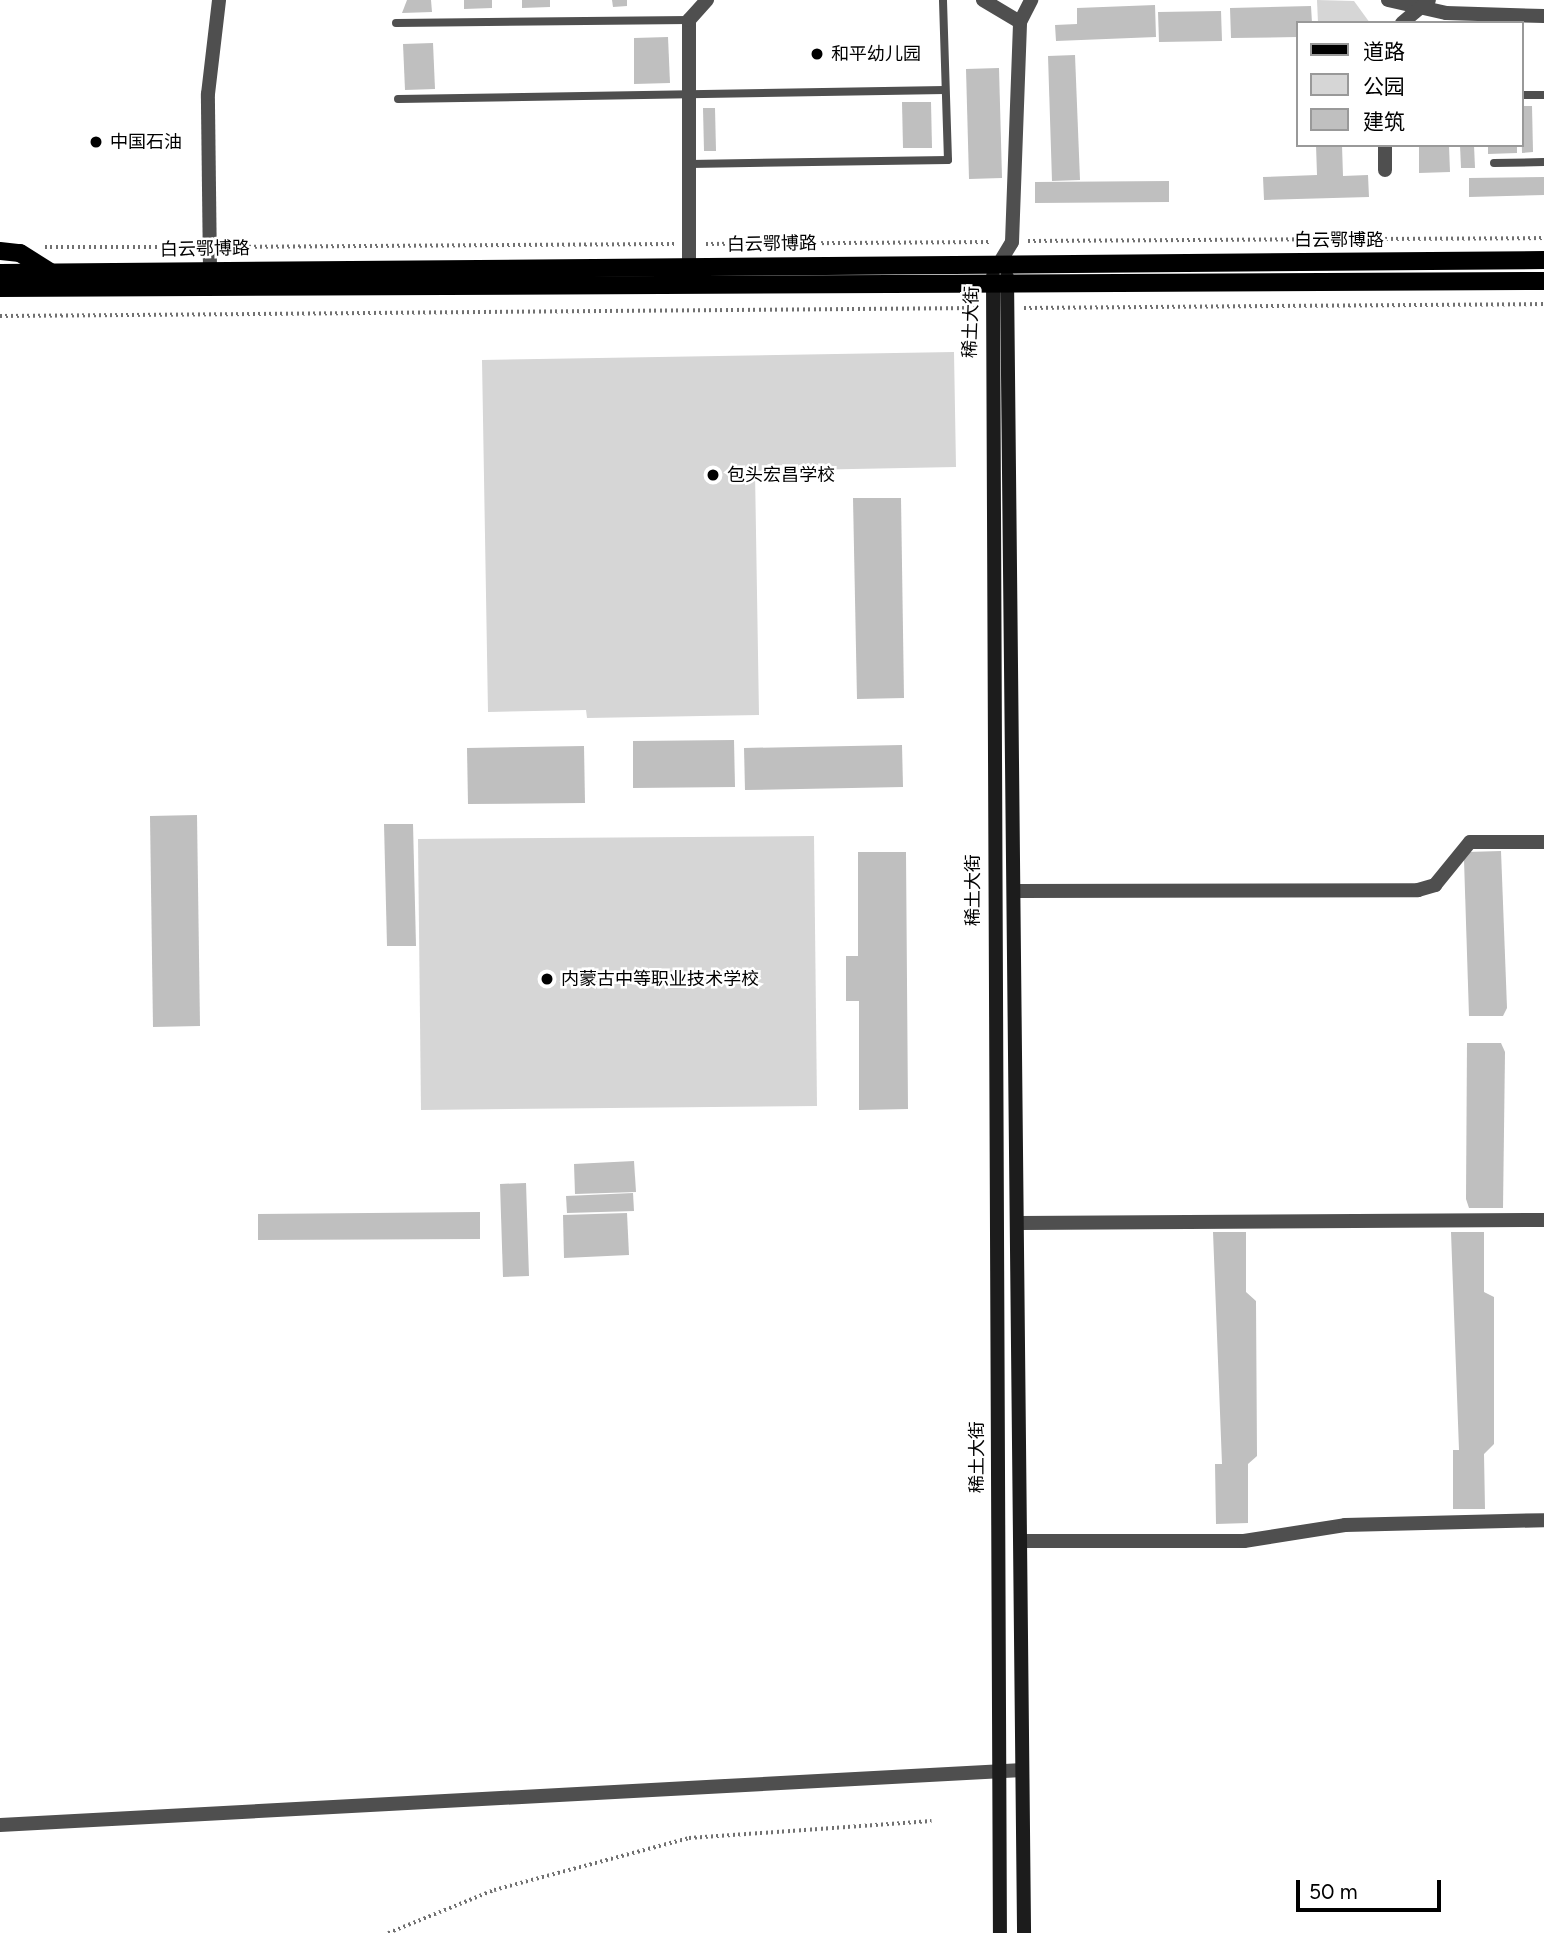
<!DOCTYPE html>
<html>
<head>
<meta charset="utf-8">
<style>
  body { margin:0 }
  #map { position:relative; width:1544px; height:1933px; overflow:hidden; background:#fff; font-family:Figtree,"Noto Sans SC",sans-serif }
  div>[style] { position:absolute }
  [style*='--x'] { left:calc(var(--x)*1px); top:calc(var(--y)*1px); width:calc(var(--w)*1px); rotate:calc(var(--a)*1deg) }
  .green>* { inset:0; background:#d6d6d6 }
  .building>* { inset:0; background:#bfbfbf }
  .path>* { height:3.5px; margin-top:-1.75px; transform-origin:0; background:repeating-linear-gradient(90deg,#717171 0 2px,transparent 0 5.5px) }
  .lane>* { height:8px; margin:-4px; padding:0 4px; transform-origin:4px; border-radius:4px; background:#4f4f4f }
  .street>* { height:14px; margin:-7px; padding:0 7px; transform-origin:7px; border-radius:7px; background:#4f4f4f }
  .secondary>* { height:14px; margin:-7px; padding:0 7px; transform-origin:7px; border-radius:7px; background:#1c1c1c }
  .primary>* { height:18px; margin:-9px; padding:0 9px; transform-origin:9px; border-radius:9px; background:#000 }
  .dots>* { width:19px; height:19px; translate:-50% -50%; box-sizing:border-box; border:4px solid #fff; border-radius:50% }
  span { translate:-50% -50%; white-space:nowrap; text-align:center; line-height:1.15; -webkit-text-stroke:5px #fff; paint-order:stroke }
  .poi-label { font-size:18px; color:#000 }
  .left { translate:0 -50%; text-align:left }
  .street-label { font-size:18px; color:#000 }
  .legend { position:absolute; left:1296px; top:21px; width:228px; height:126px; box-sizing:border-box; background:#fff; border:2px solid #999; margin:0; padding:9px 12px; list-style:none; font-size:21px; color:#000 }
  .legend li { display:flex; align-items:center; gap:14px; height:35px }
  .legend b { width:35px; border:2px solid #999 }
  .scale { position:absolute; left:1296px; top:1880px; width:145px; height:32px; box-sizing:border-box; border:4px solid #000; border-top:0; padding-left:9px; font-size:21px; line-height:24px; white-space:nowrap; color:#000; -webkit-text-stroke:5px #fff; paint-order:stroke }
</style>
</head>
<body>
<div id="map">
  <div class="green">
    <i style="clip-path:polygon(1317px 0,1354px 1px,1370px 23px,1318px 23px)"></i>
    <i style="clip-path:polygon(954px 352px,956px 467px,755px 471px,759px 715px,587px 718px,586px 710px,488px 712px,482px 360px)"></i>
    <i style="clip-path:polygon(814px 836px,817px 1106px,421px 1110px,418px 839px)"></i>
  </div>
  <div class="building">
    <i style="clip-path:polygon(407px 0,431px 0,432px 12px,402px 13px)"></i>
    <i style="clip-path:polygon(464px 0,492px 0,492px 8px,464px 9px)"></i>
    <i style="clip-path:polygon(522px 0,550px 0,550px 7px,522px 8px)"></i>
    <i style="clip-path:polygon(612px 0,627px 0,627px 6px,613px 7px)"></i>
    <i style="clip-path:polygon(1155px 5px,1156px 37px,1056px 41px,1055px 25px,1077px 24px,1077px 8px)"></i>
    <i style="clip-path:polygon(1311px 6px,1312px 23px,1297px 23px,1297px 37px,1231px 38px,1230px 8px)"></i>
    <i style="clip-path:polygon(1221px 11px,1222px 41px,1159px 42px,1158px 12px)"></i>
    <i style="clip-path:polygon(668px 37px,670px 83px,634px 84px,634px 38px)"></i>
    <i style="clip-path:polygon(433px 43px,435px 89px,405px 90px,403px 44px)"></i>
    <i style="clip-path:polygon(1075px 55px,1080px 180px,1052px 181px,1048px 56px)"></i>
    <i style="clip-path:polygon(999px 68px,1002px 178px,969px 179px,966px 69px)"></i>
    <i style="clip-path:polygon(902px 102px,931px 102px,932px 148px,903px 148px)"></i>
    <i style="clip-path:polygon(1521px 106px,1532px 106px,1533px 152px,1522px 153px)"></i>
    <i style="clip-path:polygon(703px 108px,715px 108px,716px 151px,704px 151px)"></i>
    <i style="clip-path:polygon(1316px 145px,1342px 145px,1343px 176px,1368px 175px,1369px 197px,1264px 200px,1263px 177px,1317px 175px)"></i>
    <i style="clip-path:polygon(1419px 145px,1449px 145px,1450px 172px,1419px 173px)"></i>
    <i style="clip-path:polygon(1460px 145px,1474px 145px,1475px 168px,1461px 168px)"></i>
    <i style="clip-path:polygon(1488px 145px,1517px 145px,1517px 153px,1488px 154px)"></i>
    <i style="clip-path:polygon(1544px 177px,1544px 195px,1469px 197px,1469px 178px)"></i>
    <i style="clip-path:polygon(1169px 181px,1169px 202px,1035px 203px,1035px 182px)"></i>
    <i style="clip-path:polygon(853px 498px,901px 498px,904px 698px,857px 699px)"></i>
    <i style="clip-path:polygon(734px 740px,735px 787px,633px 788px,633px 741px)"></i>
    <i style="clip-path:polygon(902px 745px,903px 787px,745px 790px,744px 748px)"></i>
    <i style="clip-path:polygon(584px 746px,585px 803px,468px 804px,467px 748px)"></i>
    <i style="clip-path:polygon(197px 815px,200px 1026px,153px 1027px,150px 816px)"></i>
    <i style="clip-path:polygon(384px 824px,413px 824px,416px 946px,387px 946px)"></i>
    <i style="clip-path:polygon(1501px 851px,1507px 1008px,1503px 1016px,1469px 1016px,1464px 860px,1467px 852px)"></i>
    <i style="clip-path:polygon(858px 852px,906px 852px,908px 1109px,859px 1110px,859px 1001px,846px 1001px,846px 956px,858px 956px)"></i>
    <i style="clip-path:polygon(1467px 1043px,1501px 1043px,1505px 1052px,1503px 1208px,1469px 1208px,1466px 1199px)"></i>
    <i style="clip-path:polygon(634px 1161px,636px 1192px,575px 1194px,574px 1164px)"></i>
    <i style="clip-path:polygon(526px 1183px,529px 1276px,503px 1277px,500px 1184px)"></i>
    <i style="clip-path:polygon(633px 1193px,634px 1211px,567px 1213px,566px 1196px)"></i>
    <i style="clip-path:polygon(480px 1212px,480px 1239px,258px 1240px,258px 1214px)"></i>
    <i style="clip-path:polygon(627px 1213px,629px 1255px,564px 1258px,563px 1215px)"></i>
    <i style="clip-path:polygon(1213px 1232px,1246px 1232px,1246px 1292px,1256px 1301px,1257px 1456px,1248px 1464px,1248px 1523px,1216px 1524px,1215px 1464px,1222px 1464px)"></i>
    <i style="clip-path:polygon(1451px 1232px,1484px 1232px,1484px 1292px,1494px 1297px,1494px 1444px,1484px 1454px,1485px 1509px,1453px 1509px,1453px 1450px,1459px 1450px)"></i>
  </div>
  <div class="path">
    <i style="--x:1028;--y:241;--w:516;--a:-0.33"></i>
    <i style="--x:706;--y:244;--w:286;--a:-0.4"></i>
    <i style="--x:45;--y:247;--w:149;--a:0"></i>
    <i style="--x:227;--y:247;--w:447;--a:-0.4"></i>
    <i style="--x:1024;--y:308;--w:520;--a:-0.44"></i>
    <i style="--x:0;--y:316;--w:978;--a:-0.47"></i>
    <i style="--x:388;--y:1933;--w:114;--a:-22.1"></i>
    <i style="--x:494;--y:1890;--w:202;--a:-14.9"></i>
    <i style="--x:689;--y:1838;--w:243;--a:-4"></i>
  </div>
  <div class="lane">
    <i style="--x:396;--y:23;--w:293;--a:-0.6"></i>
    <i style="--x:1521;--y:95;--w:23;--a:0"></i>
    <i style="--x:398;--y:99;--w:547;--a:-0.94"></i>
    <i style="--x:1494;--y:163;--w:50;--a:-1.1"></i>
    <i style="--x:690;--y:164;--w:258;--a:-0.9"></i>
    <i style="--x:948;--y:160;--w:160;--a:-91.8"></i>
  </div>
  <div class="street">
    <i style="--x:983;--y:0;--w:43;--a:30.7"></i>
    <i style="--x:1388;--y:0;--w:59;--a:12.6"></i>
    <i style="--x:1446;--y:13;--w:98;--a:1.8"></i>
    <i style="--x:1402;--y:23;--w:35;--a:-40"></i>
    <i style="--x:1385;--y:145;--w:25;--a:90"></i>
    <i style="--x:1000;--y:262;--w:23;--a:-59"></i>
    <i style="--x:1012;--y:242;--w:220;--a:-87.9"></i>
    <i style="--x:1020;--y:22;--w:25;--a:-63"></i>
    <i style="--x:689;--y:266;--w:246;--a:-90"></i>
    <i style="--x:689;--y:20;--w:27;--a:-48"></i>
    <i style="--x:210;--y:270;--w:176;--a:-90.7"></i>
    <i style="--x:208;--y:94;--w:95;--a:-83.3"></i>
    <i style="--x:1016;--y:891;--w:402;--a:-0.1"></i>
    <i style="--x:1418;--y:890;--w:18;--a:-16"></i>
    <i style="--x:1435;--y:885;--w:55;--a:-50.9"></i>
    <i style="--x:1470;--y:842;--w:74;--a:0"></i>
    <i style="--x:1019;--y:1223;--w:525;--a:-0.33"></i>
    <i style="--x:1021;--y:1541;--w:223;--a:0"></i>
    <i style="--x:1244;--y:1541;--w:102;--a:-9"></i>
    <i style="--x:1345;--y:1525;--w:199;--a:-1.4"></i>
    <i style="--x:0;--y:1825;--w:1023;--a:-3.08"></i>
  </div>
  <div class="secondary">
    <i style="--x:993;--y:276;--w:1657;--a:89.76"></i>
    <i style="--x:1007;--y:277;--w:1656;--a:89.41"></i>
  </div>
  <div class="primary">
    <i style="--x:0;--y:251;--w:20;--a:6"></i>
    <i style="--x:20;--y:253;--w:36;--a:32"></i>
    <i style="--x:0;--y:273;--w:1544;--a:-0.48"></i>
    <i style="--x:0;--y:288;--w:1544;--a:-0.26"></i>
  </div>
  <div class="dots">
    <i style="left:817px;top:54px;background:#000"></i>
    <i style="left:96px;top:142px;background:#000"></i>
    <i style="left:713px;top:475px;background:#000"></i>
    <i style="left:547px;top:979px;background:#000"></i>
  </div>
  <div class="poi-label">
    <span class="left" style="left:831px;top:54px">和平幼儿园</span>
    <span class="left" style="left:110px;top:142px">中国石油</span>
    <span class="left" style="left:727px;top:475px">包头宏昌学校</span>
    <span class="left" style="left:561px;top:979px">内蒙古中等职业技术学校</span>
  </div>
  <div class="street-label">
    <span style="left:1339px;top:240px">白云鄂博路</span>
    <span style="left:772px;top:244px;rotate:-1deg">白云鄂博路</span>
    <span style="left:205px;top:249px;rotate:-1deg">白云鄂博路</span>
    <span style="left:971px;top:322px;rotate:-88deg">稀土大街</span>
    <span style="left:973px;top:890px;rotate:-90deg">稀土大街</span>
    <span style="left:977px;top:1457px;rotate:-90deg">稀土大街</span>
  </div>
  <ul class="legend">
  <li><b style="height:9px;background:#000"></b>道路</li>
  <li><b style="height:19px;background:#d6d6d6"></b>公园</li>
  <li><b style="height:19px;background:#bfbfbf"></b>建筑</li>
  </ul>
  <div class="scale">50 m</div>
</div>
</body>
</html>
